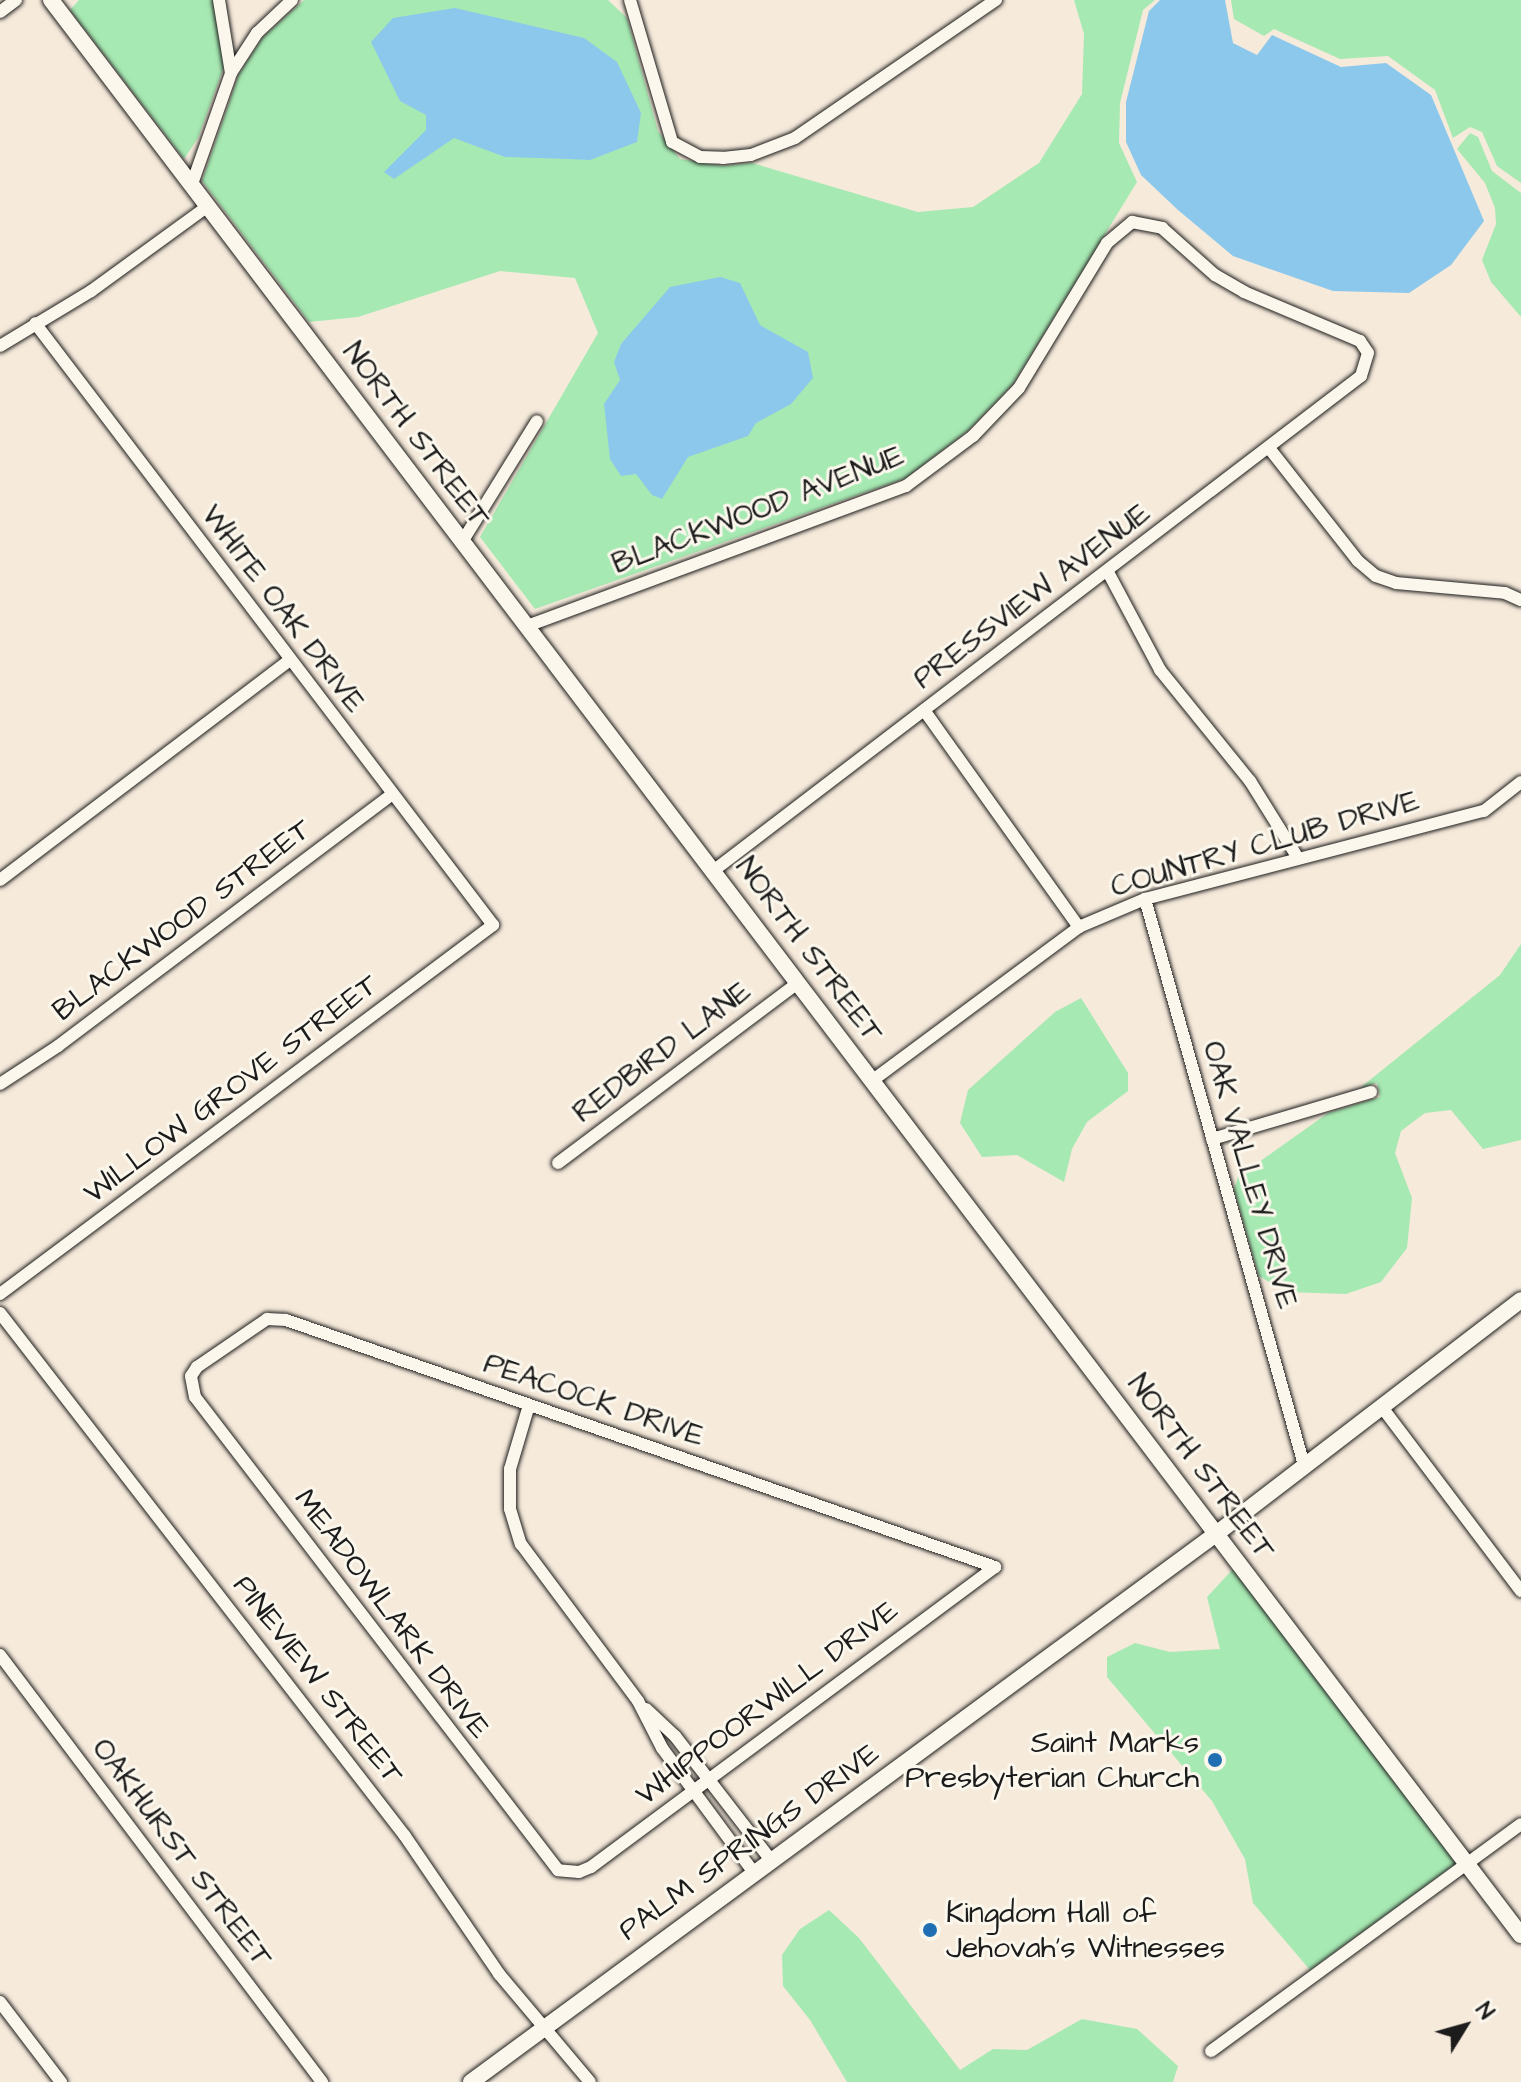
<!DOCTYPE html>
<html>
<head>
<meta charset="utf-8">
<style>
  body { margin:0 }
  #map { position:relative; width:1521px; height:2082px; overflow:hidden; background:#f6eadb; font-family:"Architects Daughter",sans-serif }
  div>[style] { position:absolute }
  [style*='--x'] { left:calc(var(--x)*1px); top:calc(var(--y)*1px); width:calc(var(--w)*1px); rotate:calc(var(--a)*1deg) }
  .green>* { inset:0; background:#a7e9b3 }
  .water>* { inset:0; background:#8cc8ec }
  .roads { filter:drop-shadow(0 0 2px #1c1c1c) drop-shadow(0 0 2px #1c1c1c) }
  .street>* { height:12px; margin:-6px; padding:0 6px; transform-origin:6px; border-radius:6px; background:#fbf7ec }
  .secondary>* { height:16px; margin:-8px; padding:0 8px; transform-origin:8px; border-radius:8px; background:#fbf7ec }
  .dots>* { width:22px; height:22px; translate:-50% -50%; box-sizing:border-box; border:4px solid #fbf7ec; border-radius:50% }
  span { translate:-50% -50%; white-space:nowrap; text-align:center; line-height:1.15; -webkit-text-stroke:6px #fbf7ec; paint-order:stroke }
  .street-label { font-size:30px; color:#1c1c1c }
  .poi-label { font-size:30px; color:#1c1c1c }
  .right { translate:-100% -50%; text-align:right }
  .left { translate:0 -50%; text-align:left }
  .north { position:absolute; left:1425px; top:1986px; width:80px; height:80px; -webkit-text-stroke:6px #fbf7ec; paint-order:stroke; rotate:53deg; font-size:22px; font-weight:700; line-height:32px; text-align:center; color:#1c1c1c }
  .north::after { content:''; display:block; margin:auto; width:28px; height:36px; background:#1c1c1c; clip-path:polygon(50% 0,100% 100%,50% 72%,0 100%) }
</style>
</head>
<body>
<div id="map">
  <div class="green">
    <i style="clip-path:polygon(79px 0,214px 0,225px 64px,198px 138px,184px 159px,70px 10px)"></i>
    <i style="clip-path:polygon(304px 0,608px 0,627px 18px,658px 131px,680px 159px,722px 166px,752px 163px,918px 212px,973px 207px,1039px 163px,1082px 94px,1084px 34px,1074px 0,1155px 0,1143px 10px,1120px 103px,1119px 143px,1137px 182px,1013px 384px,970px 429px,906px 478px,535px 609px,480px 537px,598px 333px,575px 278px,500px 271px,358px 317px,309px 322px,202px 181px,239px 74px,263px 37px)"></i>
    <i style="clip-path:polygon(1231px 0,1521px 0,1521px 183px,1497px 166px,1482px 132px,1470px 127px,1453px 138px,1435px 90px,1388px 56px,1340px 59px,1274px 29px,1264px 36px,1234px 19px)"></i>
    <i style="clip-path:polygon(1470px 133px,1478px 137px,1492px 171px,1521px 193px,1521px 317px,1491px 282px,1482px 260px,1496px 224px,1495px 208px,1485px 183px,1457px 149px)"></i>
    <i style="clip-path:polygon(1521px 944px,1521px 1140px,1483px 1149px,1451px 1110px,1425px 1113px,1401px 1131px,1395px 1153px,1412px 1198px,1407px 1248px,1381px 1282px,1346px 1294px,1286px 1292px,1259px 1276px,1234px 1189px,1238px 1177px,1328px 1113px,1380px 1097px,1377px 1083px,1360px 1088px,1500px 975px)"></i>
    <i style="clip-path:polygon(1081px 998px,1128px 1073px,1128px 1091px,1087px 1122px,1072px 1149px,1064px 1182px,1017px 1155px,982px 1157px,960px 1123px,968px 1090px,1055px 1012px)"></i>
    <i style="clip-path:polygon(1233px 1569px,1457px 1863px,1310px 1970px,1253px 1903px,1245px 1859px,1212px 1801px,1107px 1677px,1107px 1657px,1135px 1643px,1170px 1652px,1220px 1649px,1207px 1597px)"></i>
    <i style="clip-path:polygon(829px 1910px,859px 1938px,960px 2070px,993px 2049px,1027px 2050px,1082px 2019px,1137px 2029px,1178px 2066px,1173px 2082px,847px 2082px,810px 2020px,783px 1986px,782px 1955px,800px 1929px)"></i>
  </div>
  <div class="water">
    <i style="clip-path:polygon(1160px 0,1225px 0,1233px 43px,1257px 55px,1272px 35px,1341px 67px,1386px 63px,1431px 95px,1484px 221px,1451px 265px,1409px 293px,1333px 291px,1233px 256px,1178px 210px,1141px 175px,1126px 142px,1126px 102px,1149px 11px)"></i>
    <i style="clip-path:polygon(455px 8px,584px 38px,617px 62px,641px 113px,637px 142px,590px 160px,567px 159px,505px 157px,454px 138px,394px 179px,384px 172px,426px 130px,426px 115px,400px 101px,371px 42px,393px 18px)"></i>
    <i style="clip-path:polygon(720px 277px,740px 283px,760px 325px,808px 352px,813px 378px,791px 404px,756px 423px,748px 436px,688px 457px,662px 499px,652px 495px,636px 474px,621px 476px,610px 459px,604px 404px,620px 380px,614px 362px,621px 344px,670px 287px)"></i>
  </div>
  <div class="roads">
    <div class="street">
      <i style="--x:219;--y:0;--w:74;--a:80.7"></i>
      <i style="--x:630;--y:0;--w:148;--a:73.5"></i>
      <i style="--x:672;--y:142;--w:32;--a:28"></i>
      <i style="--x:700;--y:157;--w:23;--a:2"></i>
      <i style="--x:723;--y:158;--w:28;--a:-6"></i>
      <i style="--x:751;--y:155;--w:47;--a:-21.1"></i>
      <i style="--x:795;--y:138;--w:244;--a:-34.5"></i>
      <i style="--x:0;--y:12;--w:20;--a:-37"></i>
      <i style="--x:192;--y:184;--w:118;--a:-70.6"></i>
      <i style="--x:231;--y:73;--w:48;--a:-57"></i>
      <i style="--x:257;--y:33;--w:48;--a:-43.3"></i>
      <i style="--x:0;--y:346;--w:106;--a:-31.1"></i>
      <i style="--x:91;--y:291;--w:145;--a:-36"></i>
      <i style="--x:1269;--y:448;--w:144;--a:51.8"></i>
      <i style="--x:1358;--y:561;--w:23;--a:40"></i>
      <i style="--x:1376;--y:576;--w:21;--a:19"></i>
      <i style="--x:1396;--y:583;--w:109;--a:5.2"></i>
      <i style="--x:1505;--y:593;--w:17;--a:24"></i>
      <i style="--x:462;--y:542;--w:142;--a:-58.2"></i>
      <i style="--x:1108;--y:572;--w:111;--a:62"></i>
      <i style="--x:1160;--y:670;--w:143;--a:51"></i>
      <i style="--x:1250;--y:781;--w:91;--a:58.1"></i>
      <i style="--x:527;--y:626;--w:404;--a:-20.3"></i>
      <i style="--x:906;--y:486;--w:84;--a:-36.7"></i>
      <i style="--x:973;--y:436;--w:66;--a:-46.2"></i>
      <i style="--x:1019;--y:388;--w:170;--a:-58.7"></i>
      <i style="--x:1107;--y:243;--w:33;--a:-40"></i>
      <i style="--x:1132;--y:222;--w:31;--a:11"></i>
      <i style="--x:1162;--y:228;--w:71;--a:41.6"></i>
      <i style="--x:1215;--y:275;--w:34;--a:30"></i>
      <i style="--x:1244;--y:292;--w:126;--a:22.9"></i>
      <i style="--x:1360;--y:341;--w:14;--a:56"></i>
      <i style="--x:1368;--y:353;--w:24;--a:107"></i>
      <i style="--x:1361;--y:376;--w:815;--a:142.62"></i>
      <i style="--x:924;--y:710;--w:267;--a:54.5"></i>
      <i style="--x:0;--y:880;--w:363;--a:-37.2"></i>
      <i style="--x:1145;--y:899;--w:588;--a:74.31"></i>
      <i style="--x:873;--y:1080;--w:257;--a:-36.6"></i>
      <i style="--x:1079;--y:927;--w:72;--a:-23"></i>
      <i style="--x:1145;--y:899;--w:350;--a:-14.6"></i>
      <i style="--x:1484;--y:811;--w:47;--a:-38.1"></i>
      <i style="--x:0;--y:1084;--w:69;--a:-33.2"></i>
      <i style="--x:58;--y:1046;--w:418;--a:-37"></i>
      <i style="--x:1212;--y:1139;--w:166;--a:-16.5"></i>
      <i style="--x:558;--y:1163;--w:300;--a:-36.9"></i>
      <i style="--x:0;--y:1294;--w:616;--a:-36.81"></i>
      <i style="--x:493;--y:925;--w:756;--a:-127.26"></i>
      <i style="--x:0;--y:1313;--w:661;--a:52.25"></i>
      <i style="--x:405;--y:1836;--w:167;--a:55.7"></i>
      <i style="--x:499;--y:1974;--w:141;--a:49.9"></i>
      <i style="--x:267;--y:1319;--w:19;--a:3"></i>
      <i style="--x:286;--y:1320;--w:751;--a:19.21"></i>
      <i style="--x:995;--y:1567;--w:503;--a:143.4"></i>
      <i style="--x:591;--y:1867;--w:13;--a:157"></i>
      <i style="--x:579;--y:1872;--w:21;--a:-175"></i>
      <i style="--x:558;--y:1870;--w:596;--a:-127.5"></i>
      <i style="--x:195;--y:1397;--w:21;--a:-101"></i>
      <i style="--x:191;--y:1376;--w:11;--a:-56"></i>
      <i style="--x:197;--y:1367;--w:85;--a:-34.4"></i>
      <i style="--x:529;--y:1405;--w:67;--a:106.5"></i>
      <i style="--x:510;--y:1469;--w:40;--a:90"></i>
      <i style="--x:510;--y:1509;--w:37;--a:73"></i>
      <i style="--x:521;--y:1544;--w:196;--a:53.3"></i>
      <i style="--x:638;--y:1701;--w:53;--a:62.9"></i>
      <i style="--x:662;--y:1748;--w:155;--a:53.6"></i>
      <i style="--x:1381;--y:1406;--w:232;--a:52.9"></i>
      <i style="--x:0;--y:1655;--w:535;--a:52.98"></i>
      <i style="--x:646;--y:1709;--w:40;--a:43"></i>
      <i style="--x:675;--y:1736;--w:157;--a:52.3"></i>
      <i style="--x:0;--y:2002;--w:101;--a:52.7"></i>
      <i style="--x:1211;--y:2051;--w:384;--a:-36.2"></i>
    </div>
    <div class="secondary">
      <i style="--x:51;--y:0;--w:2430;--a:52.78"></i>
      <i style="--x:471;--y:2082;--w:925;--a:-36.34"></i>
      <i style="--x:1216;--y:1534;--w:384;--a:-37.5"></i>
    </div>
  </div>
  <div class="dots">
    <i style="left:1215px;top:1760px;background:#1f6fb2"></i>
    <i style="left:930px;top:1930px;background:#1f6fb2"></i>
  </div>
  <div class="street-label">
    <span style="left:416px;top:435px;rotate:53deg">NORTH STREET</span>
    <span style="left:758px;top:510px;rotate:-21deg">BLACKWOOD AVENUE</span>
    <span style="left:1032px;top:596px;rotate:-37deg">PRESSVIEW AVENUE</span>
    <span style="left:283px;top:609px;rotate:53deg">WHITE OAK DRIVE</span>
    <span style="left:1265px;top:844px;rotate:-16deg">COUNTRY CLUB DRIVE</span>
    <span style="left:182px;top:920px;rotate:-37deg">BLACKWOOD STREET</span>
    <span style="left:809px;top:950px;rotate:53deg">NORTH STREET</span>
    <span style="left:662px;top:1052px;rotate:-37deg">REDBIRD LANE</span>
    <span style="left:231px;top:1089px;rotate:-37deg">WILLOW GROVE STREET</span>
    <span style="left:1250px;top:1175px;rotate:74deg">OAK VALLEY DRIVE</span>
    <span style="left:594px;top:1400px;rotate:19deg">PEACOCK DRIVE</span>
    <span style="left:1201px;top:1467px;rotate:53deg">NORTH STREET</span>
    <span style="left:392px;top:1614px;rotate:53deg">MEADOWLARK DRIVE</span>
    <span style="left:318px;top:1680px;rotate:52deg">PINEVIEW STREET</span>
    <span style="left:767px;top:1703px;rotate:-37deg">WHIPPOORWILL DRIVE</span>
    <span style="left:749px;top:1842px;rotate:-36deg">PALM SPRINGS DRIVE</span>
    <span style="left:182px;top:1853px;rotate:53deg">OAKHURST STREET</span>
  </div>
  <div class="poi-label">
    <span class="right" style="left:1199px;top:1760px">Saint Marks<br>Presbyterian Church</span>
    <span class="left" style="left:946px;top:1930px">Kingdom Hall of<br>Jehovah's Witnesses</span>
  </div>
  <div class="north">N</div>
</div>
</body>
</html>
